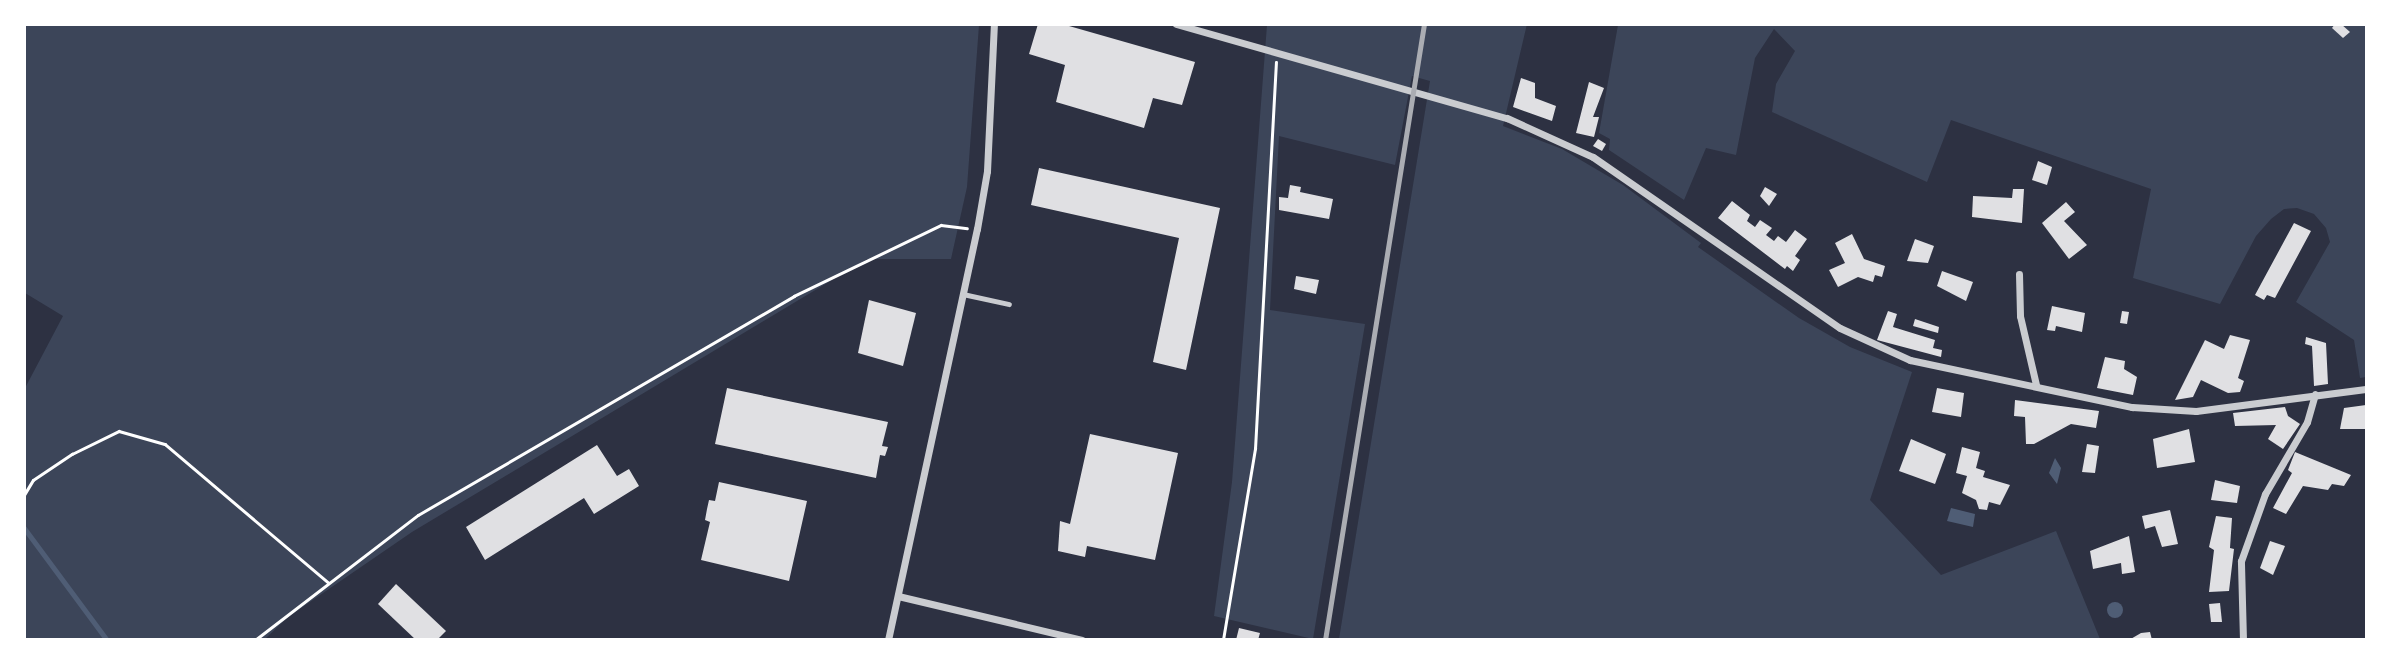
<!DOCTYPE html>
<html>
<head>
<meta charset="utf-8">
<style>
  body { margin:0 }
  #map { position:relative; width:2391px; height:664px; overflow:hidden; background:#2d3142; font-family:Raleway,sans-serif }
  div>[style] { position:absolute }
  [style*='--x'] { left:calc(var(--x)*1px); top:calc(var(--y)*1px); width:calc(var(--w)*1px); rotate:calc(var(--a)*1deg) }
  .green>* { inset:0; background:#3c4559 }
  .water>* { inset:0; background:#4f5d75 }
  .round { border-radius:50% }
  .stream>* { height:5px; margin:-2.5px; padding:0 2.5px; transform-origin:2.5px; border-radius:2.5px; background:#4f5d75 }
  .building>* { inset:0; background:#e0e0e3 }
  .path>* { height:2.5px; margin:-1.25px; padding:0 1.25px; transform-origin:1.25px; border-radius:1.25px; background:#fff }
  .service>* { height:4.5px; margin:-2.25px; padding:0 2.25px; transform-origin:2.25px; border-radius:2.25px; background:#caccd0 }
  .minor>* { height:7px; margin:-3.5px; padding:0 3.5px; transform-origin:3.5px; border-radius:3.5px; background:#caccd0 }
  .rail>* { height:5px; margin:-2.5px; padding:0 2.5px; transform-origin:2.5px; border-radius:2.5px; background:#abadb3 }
  span { translate:-50% -50%; white-space:nowrap; text-align:center; line-height:1.15; -webkit-text-stroke:7px #fff; paint-order:stroke }
  .frame { position:absolute; inset:0; border:26px solid #fff; pointer-events:none }
</style>
</head>
<body>
<div id="map">
  <div class="green">
    <i style="clip-path:polygon(1527px 24px,1503px 126px,1562px 149px,1623px 185px,1701px 243px,1698px 247px,1799px 318px,1850px 347px,1912px 372px,1870px 500px,1941px 575px,2056px 531px,2100px 639px,1339px 639px,1430px 81px,1412px 76px,1395px 165px,1279px 136px,1270px 310px,1365px 324px,1313px 639px,1214px 616px,1232px 482px,1267px 25px)"></i>
    <i style="clip-path:polygon(25px 25px,979px 25px,967px 187px,951px 259px,867px 259px,412px 532px,288px 617px,265px 639px,25px 639px,24px 390px,63px 316px,25px 293px)"></i>
    <i style="clip-path:polygon(1618px 25px,2366px 25px,2366px 377px,2360px 378px,2354px 340px,2296px 302px,2330px 242px,2326px 228px,2314px 214px,2297px 208px,2284px 209px,2271px 219px,2256px 236px,2220px 304px,2133px 278px,2151px 189px,1951px 120px,1927px 182px,1772px 112px,1776px 84px,1795px 51px,1774px 29px,1755px 58px,1736px 155px,1706px 148px,1684px 200px,1609px 150px,1610px 139px,1599px 133px)"></i>
  </div>
  <div class="water">
    <i style="clip-path:polygon(2055px 458px,2061px 468px,2057px 484px,2049px 473px)"></i>
    <i style="clip-path:polygon(1951px 508px,1975px 514px,1973px 527px,1947px 521px)"></i>
    <i class="round" style="left:2107px;top:602px;width:16px;height:16px"></i>
  </div>
  <div class="stream">
    <i style="--x:24;--y:528;--w:139;--a:53.5"></i>
  </div>
  <div class="building">
    <i style="clip-path:polygon(1038px 24px,1062px 24px,1195px 62px,1182px 105px,1153px 98px,1144px 128px,1056px 102px,1065px 65px,1029px 54px)"></i>
    <i style="clip-path:polygon(2335px 24px,2341px 24px,2350px 32px,2343px 38px,2332px 28px)"></i>
    <i style="clip-path:polygon(1521px 78px,1535px 83px,1535px 98px,1556px 106px,1552px 121px,1513px 107px)"></i>
    <i style="clip-path:polygon(1589px 82px,1604px 88px,1593px 117px,1599px 117px,1594px 137px,1576px 133px)"></i>
    <i style="clip-path:polygon(1598px 139px,1606px 144px,1602px 151px,1593px 146px)"></i>
    <i style="clip-path:polygon(2038px 161px,2052px 167px,2047px 185px,2032px 180px)"></i>
    <i style="clip-path:polygon(1039px 168px,1220px 208px,1186px 370px,1153px 362px,1179px 238px,1031px 205px)"></i>
    <i style="clip-path:polygon(1290px 185px,1301px 187px,1300px 192px,1333px 199px,1329px 219px,1279px 210px,1279px 197px,1288px 198px)"></i>
    <i style="clip-path:polygon(1765px 187px,1777px 194px,1769px 206px,1760px 196px)"></i>
    <i style="clip-path:polygon(2013px 189px,2024px 189px,2022px 223px,1972px 217px,1973px 196px,2012px 198px)"></i>
    <i style="clip-path:polygon(1732px 201px,1750px 215px,1747px 221px,1755px 227px,1760px 220px,1772px 228px,1766px 235px,1774px 241px,1778px 236px,1786px 242px,1795px 230px,1807px 239px,1795px 256px,1800px 260px,1793px 271px,1787px 266px,1785px 269px,1718px 218px)"></i>
    <i style="clip-path:polygon(2066px 202px,2075px 212px,2064px 221px,2087px 245px,2069px 259px,2042px 223px)"></i>
    <i style="clip-path:polygon(2294px 223px,2311px 231px,2275px 298px,2267px 295px,2264px 300px,2255px 295px)"></i>
    <i style="clip-path:polygon(1852px 234px,1864px 259px,1885px 266px,1882px 277px,1875px 275px,1873px 282px,1858px 277px,1838px 287px,1829px 270px,1845px 263px,1835px 243px)"></i>
    <i style="clip-path:polygon(1915px 239px,1934px 246px,1928px 263px,1907px 261px)"></i>
    <i style="clip-path:polygon(1942px 271px,1973px 282px,1966px 301px,1937px 286px)"></i>
    <i style="clip-path:polygon(1296px 276px,1319px 280px,1316px 294px,1294px 289px)"></i>
    <i style="clip-path:polygon(869px 300px,916px 313px,903px 366px,858px 353px)"></i>
    <i style="clip-path:polygon(2052px 306px,2085px 313px,2082px 332px,2056px 326px,2055px 331px,2047px 330px)"></i>
    <i style="clip-path:polygon(1888px 311px,1897px 314px,1893px 327px,1935px 340px,1933px 348px,1942px 350px,1941px 357px,1877px 340px)"></i>
    <i style="clip-path:polygon(2122px 311px,2129px 312px,2127px 324px,2120px 323px)"></i>
    <i style="clip-path:polygon(1915px 319px,1939px 327px,1938px 333px,1913px 326px)"></i>
    <i style="clip-path:polygon(2230px 335px,2250px 340px,2238px 378px,2244px 381px,2240px 392px,2228px 393px,2201px 380px,2193px 397px,2175px 400px,2205px 340px,2224px 349px)"></i>
    <i style="clip-path:polygon(2306px 337px,2326px 343px,2328px 384px,2314px 386px,2312px 346px,2305px 344px)"></i>
    <i style="clip-path:polygon(2105px 357px,2125px 361px,2124px 369px,2137px 377px,2133px 395px,2097px 388px)"></i>
    <i style="clip-path:polygon(727px 388px,888px 422px,882px 446px,888px 447px,885px 456px,880px 455px,876px 478px,715px 444px)"></i>
    <i style="clip-path:polygon(1937px 388px,1964px 393px,1961px 417px,1932px 412px)"></i>
    <i style="clip-path:polygon(2015px 400px,2099px 411px,2096px 428px,2071px 424px,2034px 444px,2026px 444px,2025px 417px,2014px 416px)"></i>
    <i style="clip-path:polygon(2366px 405px,2366px 429px,2340px 429px,2344px 408px)"></i>
    <i style="clip-path:polygon(2285px 407px,2288px 416px,2300px 424px,2283px 449px,2268px 439px,2276px 425px,2235px 426px,2233px 413px)"></i>
    <i style="clip-path:polygon(2189px 429px,2195px 462px,2157px 468px,2153px 439px)"></i>
    <i style="clip-path:polygon(1090px 434px,1178px 453px,1155px 560px,1087px 546px,1085px 557px,1058px 551px,1060px 521px,1070px 524px)"></i>
    <i style="clip-path:polygon(1911px 439px,1946px 454px,1935px 484px,1899px 471px)"></i>
    <i style="clip-path:polygon(2087px 444px,2099px 446px,2095px 473px,2082px 472px)"></i>
    <i style="clip-path:polygon(597px 445px,617px 476px,629px 469px,639px 486px,594px 514px,584px 498px,485px 560px,466px 527px)"></i>
    <i style="clip-path:polygon(1962px 447px,1980px 452px,1976px 468px,1985px 471px,1983px 477px,2010px 485px,2000px 505px,1989px 502px,1987px 510px,1979px 509px,1976px 500px,1962px 493px,1967px 476px,1956px 473px)"></i>
    <i style="clip-path:polygon(2295px 452px,2351px 475px,2344px 486px,2332px 484px,2328px 490px,2303px 486px,2286px 514px,2273px 508px,2292px 473px,2288px 470px)"></i>
    <i style="clip-path:polygon(2215px 480px,2240px 486px,2237px 503px,2211px 500px)"></i>
    <i style="clip-path:polygon(719px 482px,807px 501px,789px 581px,701px 560px,710px 522px,705px 520px,707px 509px,709px 500px,715px 501px)"></i>
    <i style="clip-path:polygon(2170px 510px,2178px 544px,2162px 547px,2155px 526px,2145px 529px,2142px 516px)"></i>
    <i style="clip-path:polygon(2216px 516px,2232px 518px,2230px 548px,2234px 549px,2229px 591px,2209px 592px,2214px 550px,2209px 547px)"></i>
    <i style="clip-path:polygon(2129px 536px,2135px 572px,2122px 574px,2121px 563px,2093px 569px,2090px 551px)"></i>
    <i style="clip-path:polygon(2270px 541px,2285px 546px,2273px 575px,2260px 568px)"></i>
    <i style="clip-path:polygon(396px 584px,446px 631px,437px 640px,416px 640px,378px 604px)"></i>
    <i style="clip-path:polygon(2220px 603px,2222px 622px,2211px 622px,2209px 604px)"></i>
    <i style="clip-path:polygon(1239px 628px,1260px 633px,1258px 640px,1236px 640px)"></i>
    <i style="clip-path:polygon(2150px 632px,2152px 640px,2129px 640px,2141px 633px)"></i>
  </div>
  <div class="path">
    <i style="--x:24;--y:495;--w:17;--a:-59"></i>
    <i style="--x:33;--y:480;--w:47;--a:-33.7"></i>
    <i style="--x:72;--y:454;--w:52;--a:-26.1"></i>
    <i style="--x:119;--y:431;--w:48;--a:15.8"></i>
    <i style="--x:165;--y:444;--w:214;--a:40.3"></i>
    <i style="--x:255;--y:640;--w:205;--a:-37.5"></i>
    <i style="--x:418;--y:515;--w:435;--a:-30.2"></i>
    <i style="--x:794;--y:296;--w:163;--a:-25.8"></i>
    <i style="--x:941;--y:225;--w:26;--a:7"></i>
    <i style="--x:1223;--y:640;--w:194;--a:-80.5"></i>
    <i style="--x:1255;--y:449;--w:387;--a:-86.9"></i>
  </div>
  <div class="service">
    <i style="--x:963;--y:294;--w:47;--a:12.3"></i>
  </div>
  <div class="minor">
    <i style="--x:1176;--y:24;--w:344;--a:15.9"></i>
    <i style="--x:1507;--y:118;--w:94;--a:24.4"></i>
    <i style="--x:1593;--y:157;--w:300;--a:34.7"></i>
    <i style="--x:1840;--y:328;--w:77;--a:24.6"></i>
    <i style="--x:1910;--y:360;--w:227;--a:12"></i>
    <i style="--x:2132;--y:407;--w:64;--a:3.6"></i>
    <i style="--x:2196;--y:411;--w:171;--a:-7.4"></i>
    <i style="--x:2019;--y:274;--w:42;--a:88.6"></i>
    <i style="--x:2020;--y:316;--w:71;--a:76.9"></i>
    <i style="--x:898;--y:596;--w:189;--a:13.4"></i>
    <i style="--x:888;--y:640;--w:421;--a:-77.8"></i>
    <i style="--x:977;--y:229;--w:59;--a:-80.2"></i>
    <i style="--x:987;--y:171;--w:147;--a:-87.3"></i>
    <i style="--x:2243;--y:640;--w:79;--a:-91.5"></i>
    <i style="--x:2241;--y:561;--w:71;--a:-70.3"></i>
    <i style="--x:2265;--y:494;--w:83;--a:-59.7"></i>
    <i style="--x:2307;--y:422;--w:29;--a:-74"></i>
  </div>
  <div class="rail">
    <i style="--x:1325;--y:640;--w:624;--a:-80.87"></i>
  </div>
  <div class="frame"></div>
</div>
</body>
</html>
